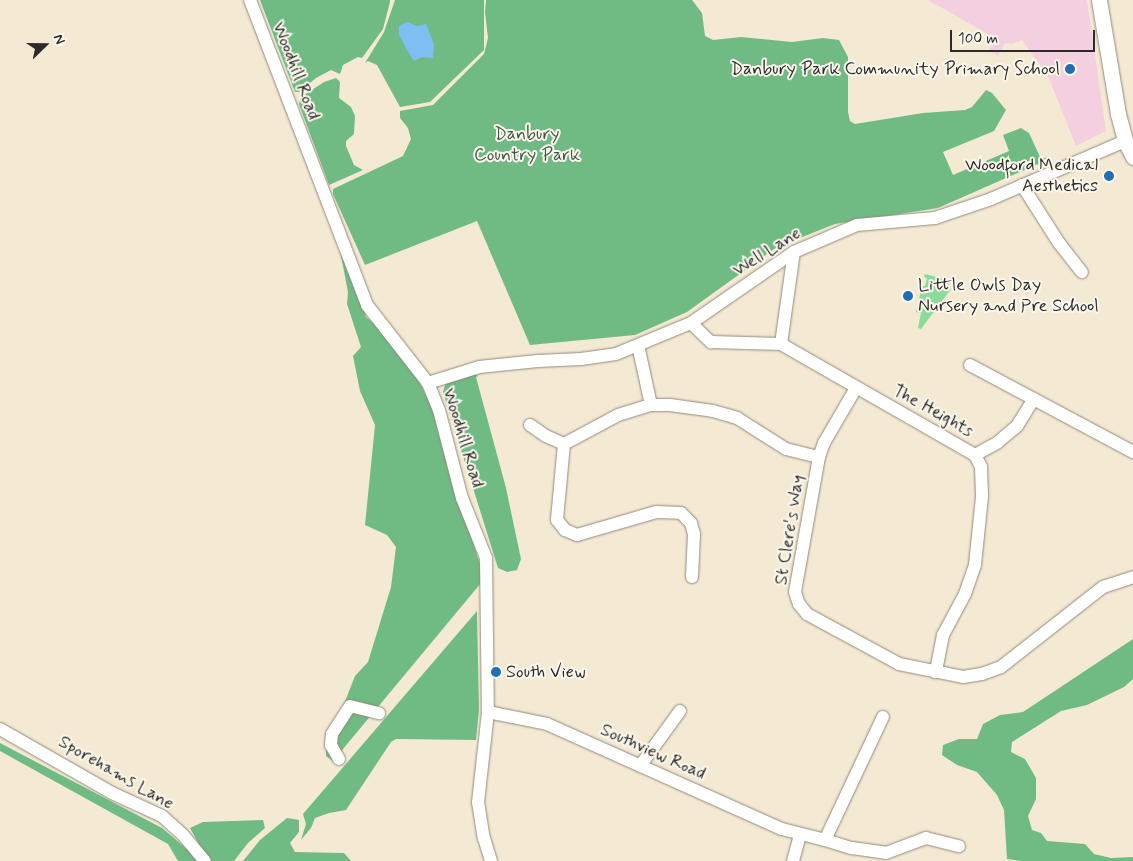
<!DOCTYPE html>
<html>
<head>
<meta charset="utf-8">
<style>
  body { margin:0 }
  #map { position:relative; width:1133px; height:861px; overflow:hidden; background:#f4ead3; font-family:Mynerve,sans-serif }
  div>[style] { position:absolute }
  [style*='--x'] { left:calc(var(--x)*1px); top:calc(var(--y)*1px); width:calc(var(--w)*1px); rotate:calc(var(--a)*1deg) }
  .built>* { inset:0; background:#f3cfdf }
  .green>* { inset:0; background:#8bdb9b }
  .forest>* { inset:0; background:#70bb83 }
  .water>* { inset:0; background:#7ebef2 }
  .roads { filter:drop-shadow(0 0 1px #908a7f) drop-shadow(0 0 1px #908a7f) }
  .minor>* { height:12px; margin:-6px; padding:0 6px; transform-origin:6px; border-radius:6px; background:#fff }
  .major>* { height:15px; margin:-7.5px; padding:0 7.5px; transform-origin:7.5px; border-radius:7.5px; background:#fff }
  .dots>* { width:14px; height:14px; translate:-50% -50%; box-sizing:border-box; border:2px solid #fbf7ec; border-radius:50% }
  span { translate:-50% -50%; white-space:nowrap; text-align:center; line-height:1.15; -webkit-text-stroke:4px #fbf7ec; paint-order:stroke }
  .poi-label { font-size:18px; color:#2b2b2b }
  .right { translate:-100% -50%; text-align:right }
  .left { translate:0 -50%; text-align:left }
  .street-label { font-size:18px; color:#2b2b2b }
  .park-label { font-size:18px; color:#435747 }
  .north { position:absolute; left:20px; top:20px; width:50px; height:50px; -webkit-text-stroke:4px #fbf7ec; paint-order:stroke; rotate:68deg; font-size:14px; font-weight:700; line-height:20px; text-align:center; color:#2b2b2b }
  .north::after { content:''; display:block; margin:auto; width:18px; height:22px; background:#2b2b2b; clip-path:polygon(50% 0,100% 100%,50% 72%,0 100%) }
  .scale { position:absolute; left:950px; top:30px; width:145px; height:22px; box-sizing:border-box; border:2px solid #2b2b2b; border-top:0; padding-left:6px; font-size:15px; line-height:18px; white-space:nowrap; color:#2b2b2b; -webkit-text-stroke:4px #fbf7ec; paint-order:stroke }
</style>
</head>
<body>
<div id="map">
  <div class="built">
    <i style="clip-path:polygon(928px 0,1087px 0,1106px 131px,1076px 146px,1048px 76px,1022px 40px,1012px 44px,1005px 43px,998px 56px,989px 51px,995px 38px)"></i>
  </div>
  <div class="green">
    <i style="clip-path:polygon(925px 274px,952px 281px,948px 286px,951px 289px,921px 329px,918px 328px,921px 313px,916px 312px,922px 286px,925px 286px,927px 278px,924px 277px)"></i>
  </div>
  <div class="forest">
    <i style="clip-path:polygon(260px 0,390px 0,390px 2px,383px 29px,362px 58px,358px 57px,343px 65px,340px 74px,331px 70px,316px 78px,299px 92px,295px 92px)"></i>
    <i style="clip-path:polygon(395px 0,484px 0,484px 50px,430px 102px,400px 107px,377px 65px,368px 61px,365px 63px,384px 32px)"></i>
    <i style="clip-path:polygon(486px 0,692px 0,702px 13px,705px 36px,713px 40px,741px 37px,792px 42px,823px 38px,839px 40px,848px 57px,848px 112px,850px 121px,855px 124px,923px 113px,965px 110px,972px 107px,986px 90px,992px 93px,1006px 110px,994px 131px,943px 152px,953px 175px,1009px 151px,1003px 135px,1021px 128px,1029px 133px,1041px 159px,1048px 157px,1045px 161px,938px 208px,835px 224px,777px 247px,687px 312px,635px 335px,530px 345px,477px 221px,365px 265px,333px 194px,333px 189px,403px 156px,411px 139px,408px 128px,400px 118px,400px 111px,433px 105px,484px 54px,488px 38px,485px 12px)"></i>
    <i style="clip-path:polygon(336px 78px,340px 82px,339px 98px,351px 107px,355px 116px,354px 134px,346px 141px,346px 146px,354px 165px,363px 170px,329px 185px,299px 104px,301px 97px,324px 82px)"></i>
    <i style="clip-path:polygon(333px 214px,366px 317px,383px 331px,419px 381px,433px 410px,481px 568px,481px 583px,333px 761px,326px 756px,326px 750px,355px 676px,368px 662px,391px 587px,396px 547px,387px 535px,365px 525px,375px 425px,360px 391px,353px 356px,361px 347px,347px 304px,348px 292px)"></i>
    <i style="clip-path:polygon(475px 374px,478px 376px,476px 377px,506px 488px,521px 559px,517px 570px,507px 572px,498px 568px,443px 392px,446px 382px)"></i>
    <i style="clip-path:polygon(477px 611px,479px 710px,476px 740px,396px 739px,391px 742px,346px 810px,329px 813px,315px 818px,311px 828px,301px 840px,306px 824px,303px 814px)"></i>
    <i style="clip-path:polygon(1133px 639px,1133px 679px,1124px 687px,1087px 705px,1061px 711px,1012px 742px,1011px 752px,1025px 759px,1036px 778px,1036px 799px,1028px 816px,1032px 830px,1041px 833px,1047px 841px,1085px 844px,1094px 854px,1111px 858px,1133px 857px,1133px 861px,1022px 861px,1007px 859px,1004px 810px,997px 795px,977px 772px,957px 765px,942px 755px,943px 745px,959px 739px,977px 739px,983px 724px,1000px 715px,1023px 712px)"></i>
    <i style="clip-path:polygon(0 743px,162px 828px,201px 861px,178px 861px,168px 844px,0 751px)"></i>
    <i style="clip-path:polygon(287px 818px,299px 820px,299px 832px,290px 843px,295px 852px,344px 853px,351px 861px,243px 861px,260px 840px)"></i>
    <i style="clip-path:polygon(263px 820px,265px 828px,248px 843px,234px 861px,208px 861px,190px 828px,203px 822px)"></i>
  </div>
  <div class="water">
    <i style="clip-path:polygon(407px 22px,417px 26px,426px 24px,434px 44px,433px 58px,422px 57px,414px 61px,410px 55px,399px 35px,399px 26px)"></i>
  </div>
  <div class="roads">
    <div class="minor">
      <i style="--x:250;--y:0;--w:327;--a:69"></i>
      <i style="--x:367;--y:305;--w:99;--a:52"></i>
      <i style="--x:428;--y:383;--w:29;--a:68"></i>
      <i style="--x:439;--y:410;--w:91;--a:75.4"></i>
      <i style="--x:462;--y:498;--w:65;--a:68.2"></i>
      <i style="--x:486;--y:558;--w:154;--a:89.3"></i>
      <i style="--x:488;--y:712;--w:91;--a:96.3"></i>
      <i style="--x:478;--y:802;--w:36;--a:81"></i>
      <i style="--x:484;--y:838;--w:24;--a:73"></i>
      <i style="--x:1022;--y:185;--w:69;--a:57.5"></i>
      <i style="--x:1059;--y:243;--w:37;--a:52"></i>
      <i style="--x:691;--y:323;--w:28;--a:44"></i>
      <i style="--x:711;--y:342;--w:70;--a:1.6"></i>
      <i style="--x:781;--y:344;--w:224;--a:29.8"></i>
      <i style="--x:975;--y:455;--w:13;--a:63"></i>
      <i style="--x:981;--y:467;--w:30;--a:88"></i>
      <i style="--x:982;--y:497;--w:68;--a:95.9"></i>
      <i style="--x:975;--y:565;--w:31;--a:109"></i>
      <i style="--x:965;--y:594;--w:47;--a:118.2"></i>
      <i style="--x:943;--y:635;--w:38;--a:101"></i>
      <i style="--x:781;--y:344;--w:93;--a:-82"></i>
      <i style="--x:638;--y:345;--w:61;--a:77.8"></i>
      <i style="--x:970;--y:365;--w:185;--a:28.1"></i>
      <i style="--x:428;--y:383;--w:53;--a:-17.4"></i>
      <i style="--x:479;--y:367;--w:59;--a:-5.8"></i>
      <i style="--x:538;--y:361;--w:43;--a:-2.7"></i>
      <i style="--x:581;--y:359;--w:35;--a:-8"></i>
      <i style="--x:616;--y:354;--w:81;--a:-22.5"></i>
      <i style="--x:691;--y:323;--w:125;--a:-34.6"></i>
      <i style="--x:794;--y:252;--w:69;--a:-23.2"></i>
      <i style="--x:857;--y:225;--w:78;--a:-5.1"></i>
      <i style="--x:935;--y:218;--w:59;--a:-18.7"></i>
      <i style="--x:991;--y:199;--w:146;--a:-23.4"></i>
      <i style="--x:856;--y:388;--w:64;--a:120.2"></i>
      <i style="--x:824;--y:443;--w:15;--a:110"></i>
      <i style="--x:819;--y:457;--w:137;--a:100.1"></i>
      <i style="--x:795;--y:592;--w:13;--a:72"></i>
      <i style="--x:799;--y:604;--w:13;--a:51"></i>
      <i style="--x:807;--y:614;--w:105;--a:28.5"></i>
      <i style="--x:899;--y:664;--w:65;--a:11.5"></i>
      <i style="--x:963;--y:677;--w:19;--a:-9"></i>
      <i style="--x:982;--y:674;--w:20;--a:-20"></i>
      <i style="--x:1001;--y:667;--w:130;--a:-38.1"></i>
      <i style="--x:1103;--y:587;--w:32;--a:-18"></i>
      <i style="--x:530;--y:425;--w:19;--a:35"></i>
      <i style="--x:546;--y:436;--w:20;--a:24"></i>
      <i style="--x:564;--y:444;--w:61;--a:-28.2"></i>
      <i style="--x:618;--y:415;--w:34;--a:-17"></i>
      <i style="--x:651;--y:405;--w:19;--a:0"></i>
      <i style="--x:670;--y:405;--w:43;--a:7.9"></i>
      <i style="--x:713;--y:411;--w:25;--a:16"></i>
      <i style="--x:737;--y:418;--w:58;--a:32.3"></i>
      <i style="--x:786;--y:449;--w:34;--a:14"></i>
      <i style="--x:564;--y:444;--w:76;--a:95.3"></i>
      <i style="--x:557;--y:520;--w:13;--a:51"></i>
      <i style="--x:565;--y:530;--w:13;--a:23"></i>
      <i style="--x:577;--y:535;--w:82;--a:-16.2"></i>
      <i style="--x:656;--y:512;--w:25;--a:2"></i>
      <i style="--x:681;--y:513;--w:14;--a:45"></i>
      <i style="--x:691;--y:523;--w:11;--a:75"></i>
      <i style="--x:694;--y:534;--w:43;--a:92.7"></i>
      <i style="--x:975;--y:455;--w:26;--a:-29"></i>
      <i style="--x:998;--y:442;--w:25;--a:-40"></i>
      <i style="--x:1017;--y:426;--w:32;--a:-58"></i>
      <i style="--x:488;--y:712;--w:60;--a:11.5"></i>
      <i style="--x:547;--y:724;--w:257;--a:24.1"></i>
      <i style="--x:782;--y:829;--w:44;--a:14.3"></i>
      <i style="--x:825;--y:840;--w:136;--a:-64.8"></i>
      <i style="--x:0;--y:729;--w:129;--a:29.7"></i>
      <i style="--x:112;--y:793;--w:55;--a:24.7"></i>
      <i style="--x:162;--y:816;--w:28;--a:42"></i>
      <i style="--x:183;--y:835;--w:34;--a:50"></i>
      <i style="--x:339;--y:759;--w:16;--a:-120"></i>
      <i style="--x:331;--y:745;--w:11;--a:-85"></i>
      <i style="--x:332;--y:734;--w:33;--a:-57"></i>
      <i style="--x:350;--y:706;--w:30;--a:14"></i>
      <i style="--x:640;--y:766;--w:68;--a:-54"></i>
      <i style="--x:825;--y:840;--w:28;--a:17"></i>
      <i style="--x:852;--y:848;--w:34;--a:8"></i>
      <i style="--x:886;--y:853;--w:43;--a:-20.6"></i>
      <i style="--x:926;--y:838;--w:34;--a:14"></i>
      <i style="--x:793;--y:861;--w:28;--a:-75"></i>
    </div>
    <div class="major">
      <i style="--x:1099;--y:0;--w:116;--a:80.5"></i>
      <i style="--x:1118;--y:114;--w:28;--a:75"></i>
      <i style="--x:1125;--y:141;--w:18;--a:63"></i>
    </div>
  </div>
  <div class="dots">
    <i style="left:1070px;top:69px;background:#1f6fb2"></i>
    <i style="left:1109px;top:176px;background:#1f6fb2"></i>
    <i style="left:908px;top:296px;background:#1f6fb2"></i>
    <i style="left:496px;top:672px;background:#1f6fb2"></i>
  </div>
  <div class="poi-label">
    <span class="right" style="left:1060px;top:69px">Danbury Park Community Primary School</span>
    <span class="right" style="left:1098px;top:176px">Woodford Medical<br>Aesthetics</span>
    <span class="left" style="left:918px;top:296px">Little Owls Day<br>Nursery and Pre School</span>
    <span class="left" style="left:506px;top:672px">South View</span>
  </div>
  <div class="street-label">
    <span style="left:296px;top:71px;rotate:69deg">Woodhill Road</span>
    <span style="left:767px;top:252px;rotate:-32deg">Well Lane</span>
    <span style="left:933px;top:411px;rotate:29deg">The Heights</span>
    <span style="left:463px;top:438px;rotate:73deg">Woodhill Road</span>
    <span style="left:790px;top:530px;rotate:-81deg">St Clere's Way</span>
    <span style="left:653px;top:752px;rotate:24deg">Southview Road</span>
    <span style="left:116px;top:773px;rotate:30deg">Sporehams Lane</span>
  </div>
  <div class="park-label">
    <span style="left:527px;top:145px">Danbury<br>Country Park</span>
  </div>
  <div class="north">N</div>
  <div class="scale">100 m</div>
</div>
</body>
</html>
